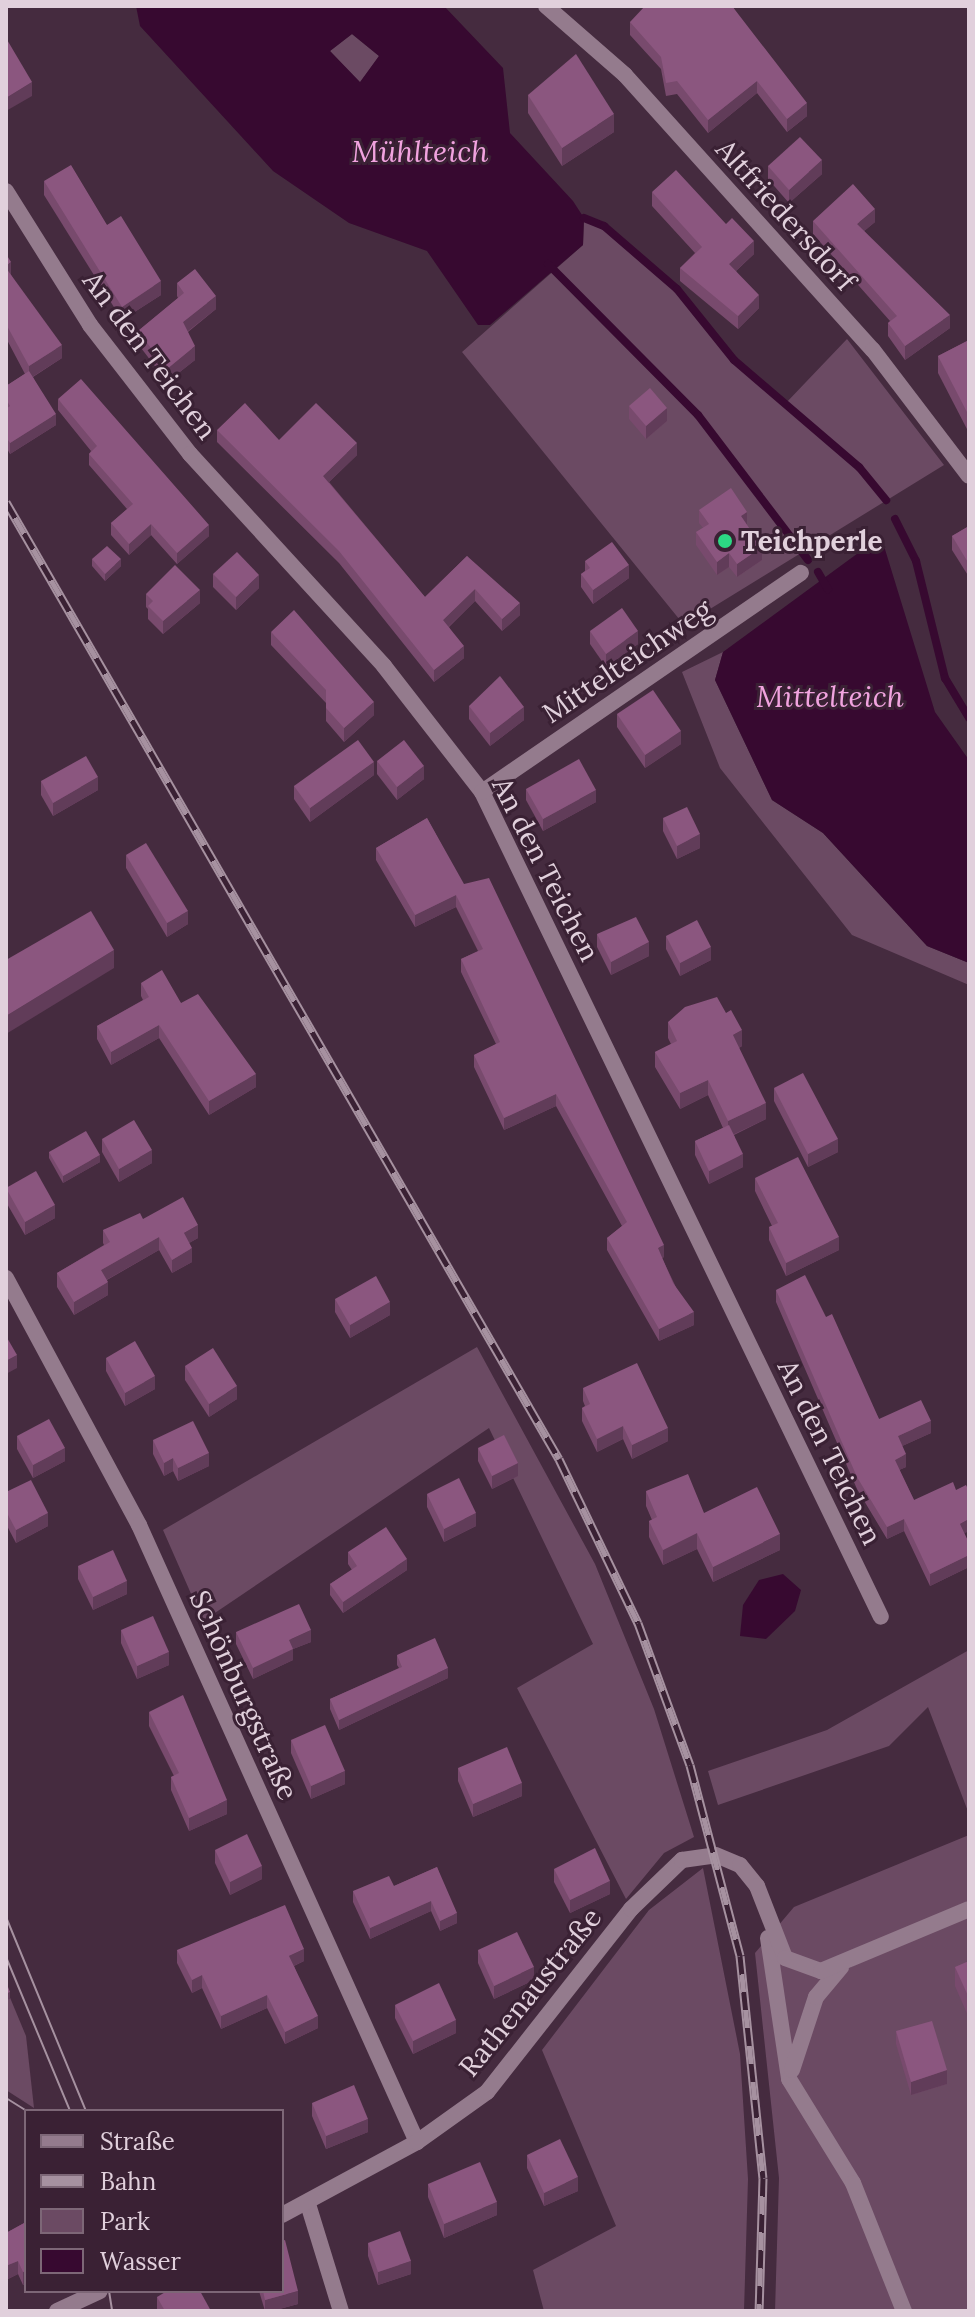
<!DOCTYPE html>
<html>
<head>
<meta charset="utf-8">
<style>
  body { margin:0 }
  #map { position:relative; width:975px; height:2317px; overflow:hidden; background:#452b3f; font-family:Lora,serif }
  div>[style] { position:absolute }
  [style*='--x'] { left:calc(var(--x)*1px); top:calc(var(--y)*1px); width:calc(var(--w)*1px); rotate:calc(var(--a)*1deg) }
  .green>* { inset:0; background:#6b4a63 }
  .water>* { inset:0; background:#370930 }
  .stream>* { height:8px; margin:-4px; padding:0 4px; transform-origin:4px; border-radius:4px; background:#370930 }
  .street>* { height:16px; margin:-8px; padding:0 8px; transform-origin:8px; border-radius:8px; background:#947b8d }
  .tram>* { height:2px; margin:-1px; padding:0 1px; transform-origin:1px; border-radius:1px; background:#a691a0 }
  .rail>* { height:9px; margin-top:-4.5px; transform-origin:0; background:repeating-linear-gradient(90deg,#3a2134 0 18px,#a691a0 0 36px); box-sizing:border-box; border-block:2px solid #a691a0 }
  .wall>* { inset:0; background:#784a6d }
  .shaded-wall>* { inset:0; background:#613c59 }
  .building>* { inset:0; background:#8b567f }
  .dots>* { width:22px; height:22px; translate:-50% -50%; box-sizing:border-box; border:4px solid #3a2134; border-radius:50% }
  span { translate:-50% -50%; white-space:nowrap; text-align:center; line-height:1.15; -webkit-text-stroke:6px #3a2134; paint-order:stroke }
  .street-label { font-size:28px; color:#e1d0dc }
  .poi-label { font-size:28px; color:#e1d0dc; font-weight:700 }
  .left { translate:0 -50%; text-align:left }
  .water-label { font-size:30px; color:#f1a3df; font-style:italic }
  .frame { position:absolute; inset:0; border:8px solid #e1d0dc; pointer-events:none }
  .legend { position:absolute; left:24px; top:2109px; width:260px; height:184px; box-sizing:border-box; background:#3a2134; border:2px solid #7d6777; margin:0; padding:10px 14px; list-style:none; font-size:24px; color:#e1d0dc }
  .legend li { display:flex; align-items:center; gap:16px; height:40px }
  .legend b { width:40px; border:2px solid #7d6777 }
</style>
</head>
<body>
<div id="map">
  <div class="green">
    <i style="clip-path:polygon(352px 34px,379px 56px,360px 83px,330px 51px)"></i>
    <i style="clip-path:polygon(584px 218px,604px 226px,677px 289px,734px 360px,785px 404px,847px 339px,944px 465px,684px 625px,462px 352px,583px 245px)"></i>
    <i style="clip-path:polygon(723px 652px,715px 680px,772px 800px,823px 833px,927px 946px,969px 963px,969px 985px,852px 935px,720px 768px,682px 672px)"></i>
    <i style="clip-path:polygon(477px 1347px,595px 1564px,654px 1709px,694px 1837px,664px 1853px,626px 1899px,517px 1688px,593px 1644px,489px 1428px,203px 1621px,163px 1530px)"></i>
    <i style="clip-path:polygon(969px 1650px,969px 1814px,928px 1707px,889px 1746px,718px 1805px,708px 1771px,827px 1730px)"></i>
    <i style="clip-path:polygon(969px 1835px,969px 2311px,908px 2311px,855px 2181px,794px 2076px,818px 1999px,832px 1977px,966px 1907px,831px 1975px,815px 1997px,786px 2080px,849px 2186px,898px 2311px,775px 2311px,779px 2178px,755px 1953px,794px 1907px)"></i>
    <i style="clip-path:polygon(703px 1868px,740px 2054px,748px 2179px,744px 2311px,544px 2311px,533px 2270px,616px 2226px,542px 2050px,649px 1910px)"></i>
    <i style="clip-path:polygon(6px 1988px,26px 2036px,34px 2108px,6px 2090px)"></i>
  </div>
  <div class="water">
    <i style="clip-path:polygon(evenodd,136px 6px,444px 6px,503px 68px,510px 133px,573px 201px,584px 218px,583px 245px,490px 325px,478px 325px,427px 251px,349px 223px,273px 171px,140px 26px,136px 6px,352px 34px,379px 56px,360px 82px,330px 51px,352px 34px)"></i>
    <i style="clip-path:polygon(884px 546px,935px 712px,969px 760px,969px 963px,927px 946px,823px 833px,772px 800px,715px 680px,723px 652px,865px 548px)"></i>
    <i style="clip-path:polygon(783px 1574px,801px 1590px,795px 1611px,766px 1639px,740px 1636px,743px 1605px,759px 1580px)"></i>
  </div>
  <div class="stream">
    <i style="--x:584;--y:218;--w:22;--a:22"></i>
    <i style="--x:604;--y:226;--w:96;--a:40.8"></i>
    <i style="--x:677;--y:289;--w:91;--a:51.2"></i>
    <i style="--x:734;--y:360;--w:165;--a:40.6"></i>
    <i style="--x:859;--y:467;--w:43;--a:50.7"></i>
    <i style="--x:548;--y:264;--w:213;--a:45.2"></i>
    <i style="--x:698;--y:415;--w:182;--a:52.8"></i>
    <i style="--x:895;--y:519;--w:47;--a:63.4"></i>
    <i style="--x:916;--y:561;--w:121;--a:76.1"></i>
    <i style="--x:945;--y:678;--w:47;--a:59"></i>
    <i style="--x:818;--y:572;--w:20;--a:60"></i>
  </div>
  <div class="street">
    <i style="--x:546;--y:6;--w:105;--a:41.1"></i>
    <i style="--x:625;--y:75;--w:370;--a:48"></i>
    <i style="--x:873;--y:350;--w:158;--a:52.7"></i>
    <i style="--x:6;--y:191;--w:158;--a:57.9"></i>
    <i style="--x:90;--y:325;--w:163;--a:52.2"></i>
    <i style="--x:190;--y:454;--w:287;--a:47.5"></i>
    <i style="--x:384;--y:666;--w:160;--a:52.1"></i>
    <i style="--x:482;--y:792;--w:916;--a:64.19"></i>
    <i style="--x:482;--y:792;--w:387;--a:-34.5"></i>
    <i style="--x:6;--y:1278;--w:281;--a:61.7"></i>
    <i style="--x:139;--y:1525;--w:677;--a:65.75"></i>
    <i style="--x:768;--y:1938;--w:143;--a:81.5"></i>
    <i style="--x:789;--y:2079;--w:122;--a:58.4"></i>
    <i style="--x:853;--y:2183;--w:138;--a:68.3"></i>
    <i style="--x:792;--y:2070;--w:77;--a:-71.8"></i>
    <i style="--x:816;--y:1997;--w:39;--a:-50"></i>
    <i style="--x:308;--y:2204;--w:112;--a:72.9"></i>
    <i style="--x:282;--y:2215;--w:153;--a:-28.4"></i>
    <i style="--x:417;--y:2142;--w:86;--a:-35.5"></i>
    <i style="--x:487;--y:2092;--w:233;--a:-51.8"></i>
    <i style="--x:631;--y:1909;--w:71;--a:-43.9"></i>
    <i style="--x:682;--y:1860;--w:34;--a:-8"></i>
    <i style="--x:716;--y:1855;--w:26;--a:23"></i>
    <i style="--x:740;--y:1865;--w:27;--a:51"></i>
    <i style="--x:757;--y:1886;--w:77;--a:68.7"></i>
    <i style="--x:785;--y:1958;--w:38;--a:20"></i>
    <i style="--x:821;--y:1971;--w:160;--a:-22.7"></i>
    <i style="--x:57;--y:2311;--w:47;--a:-24.9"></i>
  </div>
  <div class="tram">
    <i style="--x:6;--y:1917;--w:210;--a:67.6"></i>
    <i style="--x:6;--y:1957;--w:167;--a:67.4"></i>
    <i style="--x:6;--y:2098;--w:25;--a:32"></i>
    <i style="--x:109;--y:2291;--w:20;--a:81"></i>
  </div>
  <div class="rail">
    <i style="--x:6;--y:502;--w:1105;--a:59.98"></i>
    <i style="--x:559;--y:1459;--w:182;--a:64.3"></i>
    <i style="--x:638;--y:1623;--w:151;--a:69.9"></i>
    <i style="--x:690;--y:1765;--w:197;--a:75.3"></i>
    <i style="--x:740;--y:1956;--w:223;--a:84.1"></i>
    <i style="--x:763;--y:2178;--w:133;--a:91.7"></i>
  </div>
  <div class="wall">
    <i style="clip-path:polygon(732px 6px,807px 116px,787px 132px,757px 93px,708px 133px,677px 94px,666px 96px,661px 69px,630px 35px,630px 22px)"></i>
    <i style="clip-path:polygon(528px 95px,614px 132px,562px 166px,528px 113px)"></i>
    <i style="clip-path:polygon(768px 166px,822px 174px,789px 203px,768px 179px)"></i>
    <i style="clip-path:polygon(44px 181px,107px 225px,161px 295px,122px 320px,44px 195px)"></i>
    <i style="clip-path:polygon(652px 192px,754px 254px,736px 271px,759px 308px,738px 329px,680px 281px,680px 268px,695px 253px,652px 206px)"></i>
    <i style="clip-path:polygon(813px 221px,875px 222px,864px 231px,950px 328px,905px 360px,888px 336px,888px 323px,890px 321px,813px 234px)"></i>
    <i style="clip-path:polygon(6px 254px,11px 275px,62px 358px,33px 377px,56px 425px,10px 454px,6px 447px,6px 386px,25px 374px,6px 338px)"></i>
    <i style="clip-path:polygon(177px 283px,216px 309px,188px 332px,195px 360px,167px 382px,138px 344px,138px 331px,178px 298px,177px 296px)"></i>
    <i style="clip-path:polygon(969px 340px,969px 433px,938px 373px,938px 356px)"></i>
    <i style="clip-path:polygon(58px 399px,209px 536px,177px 564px,151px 535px,129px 555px,111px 535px,111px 523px,127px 509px,89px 465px,89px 454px,91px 451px,58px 410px)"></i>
    <i style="clip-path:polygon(629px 406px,667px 421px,646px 439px,629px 419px)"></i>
    <i style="clip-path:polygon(217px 430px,279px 440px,357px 455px,329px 482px,425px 597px,467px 556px,520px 615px,502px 631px,475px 601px,449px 627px,464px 658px,434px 682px,339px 563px,217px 442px)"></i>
    <i style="clip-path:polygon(699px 510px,747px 525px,762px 560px,737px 577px,729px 567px,717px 575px,696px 545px,696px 532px,703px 528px,699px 523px)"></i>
    <i style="clip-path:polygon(969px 526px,969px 577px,952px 550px,952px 536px)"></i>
    <i style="clip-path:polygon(92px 559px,121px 566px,105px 581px,92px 566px)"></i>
    <i style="clip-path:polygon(585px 561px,629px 578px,593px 604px,581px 587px,581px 574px,585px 571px)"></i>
    <i style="clip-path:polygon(213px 574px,259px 588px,236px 610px,213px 587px)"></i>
    <i style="clip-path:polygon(146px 594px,200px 603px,163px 634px,148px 619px,148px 609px,146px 607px)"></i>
    <i style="clip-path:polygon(590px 631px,638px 644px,606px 667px,590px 644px)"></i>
    <i style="clip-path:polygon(271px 632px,374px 715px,344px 742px,326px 721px,326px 703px,271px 645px)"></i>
    <i style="clip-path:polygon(469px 706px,524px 720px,490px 746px,469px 719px)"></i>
    <i style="clip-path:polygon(617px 714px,681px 744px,645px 768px,617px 727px)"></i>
    <i style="clip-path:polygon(377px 761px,424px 779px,397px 800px,377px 774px)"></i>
    <i style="clip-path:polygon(374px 775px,310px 822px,294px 799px,294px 786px)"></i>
    <i style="clip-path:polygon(41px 781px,98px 790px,53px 816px,41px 795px)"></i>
    <i style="clip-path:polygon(526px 789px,596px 802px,543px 831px,526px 800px)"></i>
    <i style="clip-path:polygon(427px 818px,664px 1257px,662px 1258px,694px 1325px,659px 1341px,607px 1250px,607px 1238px,622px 1226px,556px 1106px,504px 1130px,474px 1067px,474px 1055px,496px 1044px,461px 972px,461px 959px,478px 951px,456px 907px,415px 927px,376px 860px,376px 848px)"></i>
    <i style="clip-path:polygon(663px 818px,700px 848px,677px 859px,663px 831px)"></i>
    <i style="clip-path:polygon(126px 855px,188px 924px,167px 937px,126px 868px)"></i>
    <i style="clip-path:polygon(597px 934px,649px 956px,611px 975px,597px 947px)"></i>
    <i style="clip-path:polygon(666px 936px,711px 960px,680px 976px,666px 949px)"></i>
    <i style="clip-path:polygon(141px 983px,181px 1003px,256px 1087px,209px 1115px,159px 1038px,111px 1065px,97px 1039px,97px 1026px,143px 1000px,141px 996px)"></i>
    <i style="clip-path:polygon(668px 1022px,742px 1046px,739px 1048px,766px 1119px,734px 1135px,743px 1167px,709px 1184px,695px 1155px,695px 1141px,723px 1128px,708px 1095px,680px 1109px,655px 1067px,655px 1052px,671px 1044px,668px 1038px)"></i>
    <i style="clip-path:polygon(774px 1088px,838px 1152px,808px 1167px,774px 1101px)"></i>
    <i style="clip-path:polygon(102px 1139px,152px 1163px,119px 1182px,102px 1152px)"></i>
    <i style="clip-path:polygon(49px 1152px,100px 1162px,63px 1183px,49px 1158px)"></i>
    <i style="clip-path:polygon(755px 1178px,839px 1250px,786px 1276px,769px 1240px,769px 1227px,772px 1226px,755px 1191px)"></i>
    <i style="clip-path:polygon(6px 1189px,55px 1218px,25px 1235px,6px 1202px)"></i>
    <i style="clip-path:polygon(143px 1219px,198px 1238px,189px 1243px,192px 1262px,172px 1273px,159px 1250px,107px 1280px,108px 1295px,74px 1315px,57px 1287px,57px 1273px,104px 1245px,103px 1243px,103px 1230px)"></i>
    <i style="clip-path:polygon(776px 1290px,826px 1317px,879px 1419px,931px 1433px,902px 1446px,906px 1467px,899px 1470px,914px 1500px,964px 1534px,969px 1543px,969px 1567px,930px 1586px,904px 1531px,887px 1539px,857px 1489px,776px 1302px)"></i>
    <i style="clip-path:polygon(335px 1299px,390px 1315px,350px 1338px,335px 1312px)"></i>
    <i style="clip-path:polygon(106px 1358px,155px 1389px,125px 1406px,106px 1371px)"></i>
    <i style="clip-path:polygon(185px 1366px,237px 1399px,209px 1417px,185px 1380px)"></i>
    <i style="clip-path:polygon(583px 1388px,668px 1441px,632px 1459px,623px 1439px,597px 1452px,582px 1421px,582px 1408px,585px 1406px,583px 1401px)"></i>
    <i style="clip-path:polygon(17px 1436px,65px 1461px,33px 1478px,17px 1449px)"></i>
    <i style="clip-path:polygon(153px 1440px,209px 1466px,178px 1481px,173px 1471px,164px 1476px,153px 1454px)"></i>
    <i style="clip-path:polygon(478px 1448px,518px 1476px,492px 1489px,478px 1461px)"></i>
    <i style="clip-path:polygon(646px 1491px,704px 1513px,780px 1550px,713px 1582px,697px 1549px,663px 1565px,649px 1537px,649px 1521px,652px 1520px,646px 1506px)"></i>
    <i style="clip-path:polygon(6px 1492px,48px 1526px,16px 1543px,6px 1524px)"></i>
    <i style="clip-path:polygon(427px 1494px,476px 1526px,444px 1542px,427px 1507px)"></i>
    <i style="clip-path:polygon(348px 1552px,407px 1570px,343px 1613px,330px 1595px,330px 1584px,352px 1570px,348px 1564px)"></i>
    <i style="clip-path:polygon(78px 1566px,127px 1594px,93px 1610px,78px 1579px)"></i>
    <i style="clip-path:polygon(121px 1630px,169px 1665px,137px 1679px,121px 1643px)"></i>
    <i style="clip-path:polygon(236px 1632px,311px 1642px,293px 1649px,293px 1660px,253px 1679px,236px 1644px)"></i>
    <i style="clip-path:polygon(397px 1655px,448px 1678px,339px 1730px,330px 1709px,330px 1699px,399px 1668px,397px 1665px)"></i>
    <i style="clip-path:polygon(149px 1712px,227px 1814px,189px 1831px,171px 1790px,171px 1777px,174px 1776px,149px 1726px)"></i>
    <i style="clip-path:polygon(291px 1740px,345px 1784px,311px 1799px,291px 1753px)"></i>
    <i style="clip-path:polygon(458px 1768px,522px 1796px,473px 1817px,458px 1781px)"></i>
    <i style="clip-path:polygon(215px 1850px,262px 1879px,230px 1895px,215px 1863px)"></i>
    <i style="clip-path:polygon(437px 1867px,457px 1923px,440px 1931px,431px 1911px,370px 1939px,353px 1902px,353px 1891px,394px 1886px)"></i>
    <i style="clip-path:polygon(554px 1869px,610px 1894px,570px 1913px,554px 1882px)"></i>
    <i style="clip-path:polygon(177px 1950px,304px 1961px,294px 1966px,318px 2028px,285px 2044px,267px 2008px,221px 2029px,202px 1988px,192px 1993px,177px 1963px)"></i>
    <i style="clip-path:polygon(478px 1950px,534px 1980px,494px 1999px,478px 1963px)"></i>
    <i style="clip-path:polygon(969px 1961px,969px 2018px,955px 1986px,955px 1967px)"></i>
    <i style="clip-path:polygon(395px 2005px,456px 2033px,413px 2054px,395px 2018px)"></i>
    <i style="clip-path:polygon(896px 2031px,947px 2084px,911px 2095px,896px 2044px)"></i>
    <i style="clip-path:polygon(312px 2103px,368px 2132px,326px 2149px,312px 2116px)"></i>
    <i style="clip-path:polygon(527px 2155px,578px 2191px,544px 2206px,527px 2168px)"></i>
    <i style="clip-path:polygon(428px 2184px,497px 2215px,444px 2238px,428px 2197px)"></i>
    <i style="clip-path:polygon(26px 2222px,26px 2284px,23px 2285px,18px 2274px,8px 2279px,6px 2275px,6px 2233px)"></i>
    <i style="clip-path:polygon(368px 2243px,411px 2274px,378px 2285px,368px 2256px)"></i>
    <i style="clip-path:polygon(259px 2291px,282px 2291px,298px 2304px,272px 2311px,265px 2311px)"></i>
    <i style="clip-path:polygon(157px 2297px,211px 2311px,157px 2311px)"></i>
  </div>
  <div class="shaded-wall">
    <i style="clip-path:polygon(757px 81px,757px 93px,708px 133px,708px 120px)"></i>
    <i style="clip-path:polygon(32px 82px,32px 96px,6px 111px,6px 98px)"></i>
    <i style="clip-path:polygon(807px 103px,807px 116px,787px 132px,787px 119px)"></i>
    <i style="clip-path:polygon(614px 114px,614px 132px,562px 166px,562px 148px)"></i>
    <i style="clip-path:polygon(822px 160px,822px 174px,789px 203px,789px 190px)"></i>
    <i style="clip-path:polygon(875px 209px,875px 222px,857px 237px,857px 224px)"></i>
    <i style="clip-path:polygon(754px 241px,754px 254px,729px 277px,729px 264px)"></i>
    <i style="clip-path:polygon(11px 262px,11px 276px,6px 279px,6px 266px)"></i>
    <i style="clip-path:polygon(161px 281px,161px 295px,122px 320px,122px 307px)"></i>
    <i style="clip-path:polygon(759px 295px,759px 308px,738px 329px,738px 316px)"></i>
    <i style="clip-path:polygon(216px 296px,216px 309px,183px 335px,183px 322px)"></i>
    <i style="clip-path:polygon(950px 315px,950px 328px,905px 360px,905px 346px)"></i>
    <i style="clip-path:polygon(62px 345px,62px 358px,29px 379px,29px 366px)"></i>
    <i style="clip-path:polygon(195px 346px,195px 360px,167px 382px,167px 369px)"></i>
    <i style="clip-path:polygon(667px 408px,667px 421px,646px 439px,646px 426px)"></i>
    <i style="clip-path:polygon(56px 414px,56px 425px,10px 454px,10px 443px)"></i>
    <i style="clip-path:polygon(357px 443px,357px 455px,323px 488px,323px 476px)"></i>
    <i style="clip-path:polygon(747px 512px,747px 525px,741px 516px)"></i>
    <i style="clip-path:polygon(151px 524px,151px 535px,129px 555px,129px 544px)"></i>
    <i style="clip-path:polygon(209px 525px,209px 536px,177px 564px,177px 553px)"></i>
    <i style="clip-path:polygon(762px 547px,762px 560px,737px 577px,737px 564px)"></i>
    <i style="clip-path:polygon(729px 553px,729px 567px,717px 575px,717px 562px)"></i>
    <i style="clip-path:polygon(121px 559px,121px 566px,105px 581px,105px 574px)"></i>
    <i style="clip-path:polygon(629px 565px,629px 578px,593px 604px,593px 590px)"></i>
    <i style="clip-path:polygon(259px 575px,259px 588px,236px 610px,236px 597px)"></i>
    <i style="clip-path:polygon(475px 589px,475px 601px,443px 632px,443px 620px)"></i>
    <i style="clip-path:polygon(200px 590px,200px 603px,163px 634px,163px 621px)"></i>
    <i style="clip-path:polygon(520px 603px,520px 615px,502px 631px,502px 619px)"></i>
    <i style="clip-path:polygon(638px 631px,638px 644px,606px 667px,606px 654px)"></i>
    <i style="clip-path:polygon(464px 646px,464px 658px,434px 682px,434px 670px)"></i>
    <i style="clip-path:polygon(374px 702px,374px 715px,344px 742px,344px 728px)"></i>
    <i style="clip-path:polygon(524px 707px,524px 720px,490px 746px,490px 733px)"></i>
    <i style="clip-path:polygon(681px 731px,681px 744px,645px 768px,645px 755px)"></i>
    <i style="clip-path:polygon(374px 762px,374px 775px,310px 822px,310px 808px)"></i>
    <i style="clip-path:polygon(424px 766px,424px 779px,397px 800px,397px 787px)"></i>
    <i style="clip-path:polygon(98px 777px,98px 790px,53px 816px,53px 803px)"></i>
    <i style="clip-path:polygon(596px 790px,596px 802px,543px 831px,543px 819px)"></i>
    <i style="clip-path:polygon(700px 834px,700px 848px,677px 859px,677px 846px)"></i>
    <i style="clip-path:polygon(456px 895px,456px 907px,415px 927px,415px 915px)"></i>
    <i style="clip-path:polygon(188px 911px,188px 924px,167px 937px,167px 923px)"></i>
    <i style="clip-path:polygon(649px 942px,649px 956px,611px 975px,611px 962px)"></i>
    <i style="clip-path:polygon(711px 947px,711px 960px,680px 976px,680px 963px)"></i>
    <i style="clip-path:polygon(114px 950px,114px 968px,6px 1034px,6px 1016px)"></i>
    <i style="clip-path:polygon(159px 1025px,159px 1038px,111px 1065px,111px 1052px)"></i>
    <i style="clip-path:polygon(742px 1030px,742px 1046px,733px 1051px,733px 1035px)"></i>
    <i style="clip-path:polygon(256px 1074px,256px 1087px,209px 1115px,209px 1101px)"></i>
    <i style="clip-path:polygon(708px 1080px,708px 1095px,680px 1109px,680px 1093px)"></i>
    <i style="clip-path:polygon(556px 1094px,556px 1106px,504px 1130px,504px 1118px)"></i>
    <i style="clip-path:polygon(766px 1103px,766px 1119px,728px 1137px,728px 1121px)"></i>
    <i style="clip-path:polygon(838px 1139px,838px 1152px,808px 1167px,808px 1154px)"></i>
    <i style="clip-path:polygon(152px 1150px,152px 1163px,119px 1182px,119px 1169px)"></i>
    <i style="clip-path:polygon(743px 1154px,743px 1167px,709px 1184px,709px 1171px)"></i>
    <i style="clip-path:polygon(100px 1155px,100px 1162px,63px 1183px,63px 1176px)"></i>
    <i style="clip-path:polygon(55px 1205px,55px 1218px,25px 1235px,25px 1222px)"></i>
    <i style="clip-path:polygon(198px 1225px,198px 1238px,184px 1246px,184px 1233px)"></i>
    <i style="clip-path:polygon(159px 1237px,159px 1250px,101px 1283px,101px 1270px)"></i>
    <i style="clip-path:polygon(839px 1237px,839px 1250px,786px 1276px,786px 1263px)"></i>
    <i style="clip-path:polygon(664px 1245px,664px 1257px,658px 1260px,658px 1248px)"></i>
    <i style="clip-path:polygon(192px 1248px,192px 1262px,172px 1273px,172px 1260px)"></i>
    <i style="clip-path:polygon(108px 1282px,108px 1295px,74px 1315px,74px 1302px)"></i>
    <i style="clip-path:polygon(390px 1302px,390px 1315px,350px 1338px,350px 1325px)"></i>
    <i style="clip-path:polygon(694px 1312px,694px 1325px,659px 1341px,659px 1329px)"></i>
    <i style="clip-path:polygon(17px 1355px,17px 1368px,6px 1374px,6px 1361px)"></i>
    <i style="clip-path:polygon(155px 1376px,155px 1389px,125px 1406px,125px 1393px)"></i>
    <i style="clip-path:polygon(237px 1386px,237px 1399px,209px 1417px,209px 1404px)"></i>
    <i style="clip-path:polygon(931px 1421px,931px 1433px,898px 1448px,898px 1436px)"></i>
    <i style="clip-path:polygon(623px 1426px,623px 1439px,597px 1452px,597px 1439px)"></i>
    <i style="clip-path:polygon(668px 1428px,668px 1441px,632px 1459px,632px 1445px)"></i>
    <i style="clip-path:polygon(65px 1448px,65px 1461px,33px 1478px,33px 1465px)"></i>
    <i style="clip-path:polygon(209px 1453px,209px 1466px,178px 1481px,178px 1468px)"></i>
    <i style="clip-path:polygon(906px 1454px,906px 1467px,895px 1472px,895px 1460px)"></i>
    <i style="clip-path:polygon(173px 1458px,173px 1471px,164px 1476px,164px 1463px)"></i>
    <i style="clip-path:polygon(518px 1463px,518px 1476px,492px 1489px,492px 1476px)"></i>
    <i style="clip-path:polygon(48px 1513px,48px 1526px,16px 1543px,16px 1530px)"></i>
    <i style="clip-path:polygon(476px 1513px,476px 1526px,444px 1542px,444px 1529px)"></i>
    <i style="clip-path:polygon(904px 1519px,904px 1531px,887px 1539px,887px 1527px)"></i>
    <i style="clip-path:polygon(969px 1519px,969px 1531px,960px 1536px,960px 1524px)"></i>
    <i style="clip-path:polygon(697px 1533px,697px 1549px,663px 1565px,663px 1550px)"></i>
    <i style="clip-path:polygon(780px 1534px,780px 1550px,713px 1582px,713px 1567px)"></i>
    <i style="clip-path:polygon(969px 1555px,969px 1567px,930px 1586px,930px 1574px)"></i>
    <i style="clip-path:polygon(407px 1559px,407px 1570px,343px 1613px,343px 1602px)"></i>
    <i style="clip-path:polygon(127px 1581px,127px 1594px,93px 1610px,93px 1597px)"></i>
    <i style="clip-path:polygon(311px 1630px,311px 1642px,293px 1649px,293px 1660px,253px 1679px,253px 1668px,289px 1640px)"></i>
    <i style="clip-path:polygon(169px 1652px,169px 1665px,137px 1679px,137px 1666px)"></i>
    <i style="clip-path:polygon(448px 1668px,448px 1678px,339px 1730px,339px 1720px)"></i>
    <i style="clip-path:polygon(345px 1771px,345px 1784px,311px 1799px,311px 1786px)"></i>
    <i style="clip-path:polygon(522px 1783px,522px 1796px,473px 1817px,473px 1804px)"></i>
    <i style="clip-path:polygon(227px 1800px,227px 1814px,189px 1831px,189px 1818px)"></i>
    <i style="clip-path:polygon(262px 1866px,262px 1879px,230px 1895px,230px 1882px)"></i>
    <i style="clip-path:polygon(610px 1881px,610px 1894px,570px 1913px,570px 1900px)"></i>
    <i style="clip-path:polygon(431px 1901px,431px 1911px,370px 1939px,370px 1928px)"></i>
    <i style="clip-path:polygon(457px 1913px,457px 1923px,440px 1931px,440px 1921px)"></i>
    <i style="clip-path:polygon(304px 1949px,304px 1961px,289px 1968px,289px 1956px)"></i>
    <i style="clip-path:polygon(534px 1967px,534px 1980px,494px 1999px,494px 1986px)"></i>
    <i style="clip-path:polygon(202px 1975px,202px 1988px,192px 1993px,192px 1980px)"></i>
    <i style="clip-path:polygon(10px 1992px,10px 1999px,6px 2000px,6px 1994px)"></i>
    <i style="clip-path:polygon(267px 1995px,267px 2008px,221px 2029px,221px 2016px)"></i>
    <i style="clip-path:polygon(318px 2016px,318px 2028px,285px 2044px,285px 2032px)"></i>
    <i style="clip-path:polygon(456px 2020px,456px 2033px,413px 2054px,413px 2041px)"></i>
    <i style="clip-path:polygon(947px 2070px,947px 2084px,911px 2095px,911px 2082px)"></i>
    <i style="clip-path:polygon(368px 2119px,368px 2132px,326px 2149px,326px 2136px)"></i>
    <i style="clip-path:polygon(578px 2177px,578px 2191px,544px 2206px,544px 2193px)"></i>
    <i style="clip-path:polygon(497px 2202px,497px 2215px,444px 2238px,444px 2224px)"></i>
    <i style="clip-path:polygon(18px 2261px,18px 2274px,8px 2279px,8px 2265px)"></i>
    <i style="clip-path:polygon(411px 2261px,411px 2274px,378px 2285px,378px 2272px)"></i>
    <i style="clip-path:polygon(26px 2271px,26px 2284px,23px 2285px,23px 2272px)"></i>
    <i style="clip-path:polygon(298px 2291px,298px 2304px,272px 2311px,265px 2311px,265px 2300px)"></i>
  </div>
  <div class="building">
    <i style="clip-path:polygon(645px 6px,732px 6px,807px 103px,787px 119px,757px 81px,708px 120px,677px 81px,666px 83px,661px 57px,630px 22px)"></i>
    <i style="clip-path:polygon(6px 38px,32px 82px,6px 98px)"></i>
    <i style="clip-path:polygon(576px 54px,614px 114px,562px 148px,528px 95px)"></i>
    <i style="clip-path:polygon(800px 137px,822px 160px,789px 190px,768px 166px)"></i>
    <i style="clip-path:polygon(71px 165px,107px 225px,121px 216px,161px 281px,122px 307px,44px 181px)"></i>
    <i style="clip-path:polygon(676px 170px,726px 224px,732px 218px,754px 241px,729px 264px,759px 295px,738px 316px,680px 268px,702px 247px,652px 192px)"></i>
    <i style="clip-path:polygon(853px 184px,875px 209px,857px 224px,950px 315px,905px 346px,888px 323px,897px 316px,813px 221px)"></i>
    <i style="clip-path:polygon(6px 254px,11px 262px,6px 266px)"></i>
    <i style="clip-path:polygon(6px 268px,62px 345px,29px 366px,6px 324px)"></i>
    <i style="clip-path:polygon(195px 269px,216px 296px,183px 322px,195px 346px,167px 369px,138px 331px,184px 293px,177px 283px)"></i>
    <i style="clip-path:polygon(969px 340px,969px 416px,938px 356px)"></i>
    <i style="clip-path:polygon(29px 371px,56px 414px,10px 443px,6px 437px,6px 409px,10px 406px,6px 399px,6px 386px)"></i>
    <i style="clip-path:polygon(81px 379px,209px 525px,177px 553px,151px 524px,129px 544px,111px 523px,133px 504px,89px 454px,97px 446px,58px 399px)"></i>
    <i style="clip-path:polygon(650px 388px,667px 408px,646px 426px,629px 406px)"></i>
    <i style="clip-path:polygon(245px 403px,279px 440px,316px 403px,357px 443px,323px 476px,425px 597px,467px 556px,520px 603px,502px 619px,475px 589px,443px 620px,464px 646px,434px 670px,339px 551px,217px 430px)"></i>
    <i style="clip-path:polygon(731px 488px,747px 512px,741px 516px,762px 547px,737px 564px,729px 553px,717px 562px,696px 532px,709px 524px,699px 510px)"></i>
    <i style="clip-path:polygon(969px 526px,969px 564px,952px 536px)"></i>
    <i style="clip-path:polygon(612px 542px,629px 565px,593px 590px,581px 574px,590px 568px,585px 561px)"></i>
    <i style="clip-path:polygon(107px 546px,121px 559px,105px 574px,92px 559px)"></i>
    <i style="clip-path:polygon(237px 552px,259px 575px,236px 597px,213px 574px)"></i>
    <i style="clip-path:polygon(175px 565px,200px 590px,163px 621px,148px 606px,153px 601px,146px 594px)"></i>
    <i style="clip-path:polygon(622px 608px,638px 631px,606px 654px,590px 631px)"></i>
    <i style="clip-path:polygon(294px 610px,374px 702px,344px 728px,326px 708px,326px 690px,271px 632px)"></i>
    <i style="clip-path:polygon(500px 676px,524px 707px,490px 733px,469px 706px)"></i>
    <i style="clip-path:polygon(653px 690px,681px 731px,645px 755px,617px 714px)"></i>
    <i style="clip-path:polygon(358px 740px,374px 762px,310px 808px,294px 786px)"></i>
    <i style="clip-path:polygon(404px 740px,424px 766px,397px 787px,377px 761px)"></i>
    <i style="clip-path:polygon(86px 756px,98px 777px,53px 803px,41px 781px)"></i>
    <i style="clip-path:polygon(579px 759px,596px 790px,543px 819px,526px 789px)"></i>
    <i style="clip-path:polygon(687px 807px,700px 834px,677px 846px,663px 818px)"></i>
    <i style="clip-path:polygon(427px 818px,464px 884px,489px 878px,664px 1245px,658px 1248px,673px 1283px,694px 1312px,659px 1329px,607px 1238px,627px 1222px,556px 1094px,504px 1118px,474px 1055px,500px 1042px,461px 959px,483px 949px,456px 895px,415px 915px,376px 848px)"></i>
    <i style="clip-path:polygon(146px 843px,188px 911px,167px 923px,126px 855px)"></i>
    <i style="clip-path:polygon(91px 911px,114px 950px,6px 1016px,6px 960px)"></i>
    <i style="clip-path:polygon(636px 917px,649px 942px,611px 962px,597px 934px)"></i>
    <i style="clip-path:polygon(697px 920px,711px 947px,680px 963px,666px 936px)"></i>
    <i style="clip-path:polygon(162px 970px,181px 1003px,198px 994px,256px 1074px,209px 1101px,159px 1025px,111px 1052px,97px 1026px,149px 997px,141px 983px)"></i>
    <i style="clip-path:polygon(717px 997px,726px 1013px,731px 1010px,742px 1030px,733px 1035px,766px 1103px,728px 1121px,708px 1080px,680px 1093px,655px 1052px,677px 1041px,668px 1022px,685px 1007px)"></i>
    <i style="clip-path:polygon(803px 1073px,838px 1139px,808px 1154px,774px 1088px)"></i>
    <i style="clip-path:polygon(134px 1120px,152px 1150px,119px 1169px,102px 1139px)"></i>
    <i style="clip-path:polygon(729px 1125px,743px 1154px,709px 1171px,695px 1141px)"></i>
    <i style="clip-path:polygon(86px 1131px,100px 1155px,63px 1176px,49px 1152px)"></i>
    <i style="clip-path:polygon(798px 1157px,839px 1237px,786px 1263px,769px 1227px,778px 1223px,755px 1178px)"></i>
    <i style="clip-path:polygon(36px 1171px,55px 1205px,25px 1222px,6px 1188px)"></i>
    <i style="clip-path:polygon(183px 1197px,198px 1225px,184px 1233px,192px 1248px,172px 1260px,159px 1237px,101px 1270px,108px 1282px,74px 1302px,57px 1273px,110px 1242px,103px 1230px,140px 1213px,143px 1219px)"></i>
    <i style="clip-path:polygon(805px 1275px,826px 1317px,832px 1314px,879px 1419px,921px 1400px,931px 1421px,898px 1436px,906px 1454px,895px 1460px,914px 1500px,953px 1482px,956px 1490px,966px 1485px,969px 1491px,969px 1519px,960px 1524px,969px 1543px,969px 1555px,930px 1574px,904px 1519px,887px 1527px,857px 1477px,776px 1290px)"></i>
    <i style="clip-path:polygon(376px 1276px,390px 1302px,350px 1325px,335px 1299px)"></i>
    <i style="clip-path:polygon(6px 1336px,17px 1355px,6px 1361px)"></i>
    <i style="clip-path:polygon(135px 1341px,155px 1376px,125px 1393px,106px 1358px)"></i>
    <i style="clip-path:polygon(213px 1348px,237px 1386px,209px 1404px,185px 1366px)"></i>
    <i style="clip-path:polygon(637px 1363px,668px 1428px,632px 1445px,623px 1426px,597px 1439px,582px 1408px,590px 1404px,583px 1388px)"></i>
    <i style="clip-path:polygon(49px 1419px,65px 1448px,33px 1465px,17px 1436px)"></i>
    <i style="clip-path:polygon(193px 1421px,209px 1453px,178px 1468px,173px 1458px,164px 1463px,153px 1440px)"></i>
    <i style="clip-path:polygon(504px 1435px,518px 1463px,492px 1476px,478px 1448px)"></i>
    <i style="clip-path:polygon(688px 1474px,704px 1513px,757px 1487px,780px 1534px,713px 1567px,697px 1533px,663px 1550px,649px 1521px,657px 1517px,646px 1491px)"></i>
    <i style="clip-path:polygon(459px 1478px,476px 1513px,444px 1529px,427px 1494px)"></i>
    <i style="clip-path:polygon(31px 1480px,48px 1513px,16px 1530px,6px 1511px,6px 1492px)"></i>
    <i style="clip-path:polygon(386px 1527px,407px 1559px,343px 1602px,330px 1584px,357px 1566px,348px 1552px)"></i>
    <i style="clip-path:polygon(113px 1550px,127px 1581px,93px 1597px,78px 1566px)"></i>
    <i style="clip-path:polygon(299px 1604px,311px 1630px,289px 1640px,293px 1649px,253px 1668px,236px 1632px)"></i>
    <i style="clip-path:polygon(153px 1616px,169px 1652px,137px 1666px,121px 1630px)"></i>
    <i style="clip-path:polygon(435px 1638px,448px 1668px,339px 1720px,330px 1699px,402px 1667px,397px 1655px)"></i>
    <i style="clip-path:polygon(183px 1695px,227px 1800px,189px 1818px,171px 1777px,179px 1773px,149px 1712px)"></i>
    <i style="clip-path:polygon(325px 1725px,345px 1771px,311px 1786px,291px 1740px)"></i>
    <i style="clip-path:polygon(507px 1747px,522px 1783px,473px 1804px,458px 1768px)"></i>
    <i style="clip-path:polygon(247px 1834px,262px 1866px,230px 1882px,215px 1850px)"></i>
    <i style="clip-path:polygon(595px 1848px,610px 1881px,570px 1900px,554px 1869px)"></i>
    <i style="clip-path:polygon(437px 1867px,457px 1913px,440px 1921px,431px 1901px,370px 1928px,353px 1891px,389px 1876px,394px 1886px)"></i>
    <i style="clip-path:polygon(285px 1905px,304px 1949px,289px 1956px,318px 2016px,285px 2032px,267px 1995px,221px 2016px,202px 1975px,192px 1980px,177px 1950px)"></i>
    <i style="clip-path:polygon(517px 1932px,534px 1967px,494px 1986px,478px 1950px)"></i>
    <i style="clip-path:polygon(969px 1961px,969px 1998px,955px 1967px)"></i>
    <i style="clip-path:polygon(6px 1982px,10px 1992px,6px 1994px)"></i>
    <i style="clip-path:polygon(439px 1983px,456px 2020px,413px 2041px,395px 2005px)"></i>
    <i style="clip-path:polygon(932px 2021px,947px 2070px,911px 2082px,896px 2031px)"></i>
    <i style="clip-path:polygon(354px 2085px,368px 2119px,326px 2136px,312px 2103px)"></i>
    <i style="clip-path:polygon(560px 2139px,578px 2177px,544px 2193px,527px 2155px)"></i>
    <i style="clip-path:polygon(480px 2162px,497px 2202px,444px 2224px,428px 2184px)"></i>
    <i style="clip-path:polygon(26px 2222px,26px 2271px,23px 2272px,18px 2261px,8px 2265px,6px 2262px,6px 2233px)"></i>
    <i style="clip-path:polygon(400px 2231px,411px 2261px,378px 2272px,368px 2243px)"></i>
    <i style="clip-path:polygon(285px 2240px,298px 2291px,265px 2300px,263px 2291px,282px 2291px,282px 2241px)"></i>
    <i style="clip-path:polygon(167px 2291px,200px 2291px,211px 2311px,165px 2311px,157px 2297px)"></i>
  </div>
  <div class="dots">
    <i style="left:725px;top:541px;background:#2cd884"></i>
  </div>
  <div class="street-label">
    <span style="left:786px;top:215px;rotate:48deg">Altfriedersdorf</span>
    <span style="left:150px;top:355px;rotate:53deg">An den Teichen</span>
    <span style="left:627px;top:661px;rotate:-34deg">Mittelteichweg</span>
    <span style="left:546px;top:869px;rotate:63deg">An den Teichen</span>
    <span style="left:830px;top:1452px;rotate:64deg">An den Teichen</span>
    <span style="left:244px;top:1695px;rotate:66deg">Schönburgstraße</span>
    <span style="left:530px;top:1992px;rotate:-51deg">Rathenaustraße</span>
  </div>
  <div class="poi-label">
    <span class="left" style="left:741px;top:541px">Teichperle</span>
  </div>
  <div class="water-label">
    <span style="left:420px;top:151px">Mühlteich</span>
    <span style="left:830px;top:696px">Mittelteich</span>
  </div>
  <div class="frame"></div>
  <ul class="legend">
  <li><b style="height:10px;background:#947b8d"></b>Straße</li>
  <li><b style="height:10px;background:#a691a0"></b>Bahn</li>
  <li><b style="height:22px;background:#6b4a63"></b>Park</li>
  <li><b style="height:22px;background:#370930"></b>Wasser</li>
  </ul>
</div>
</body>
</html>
